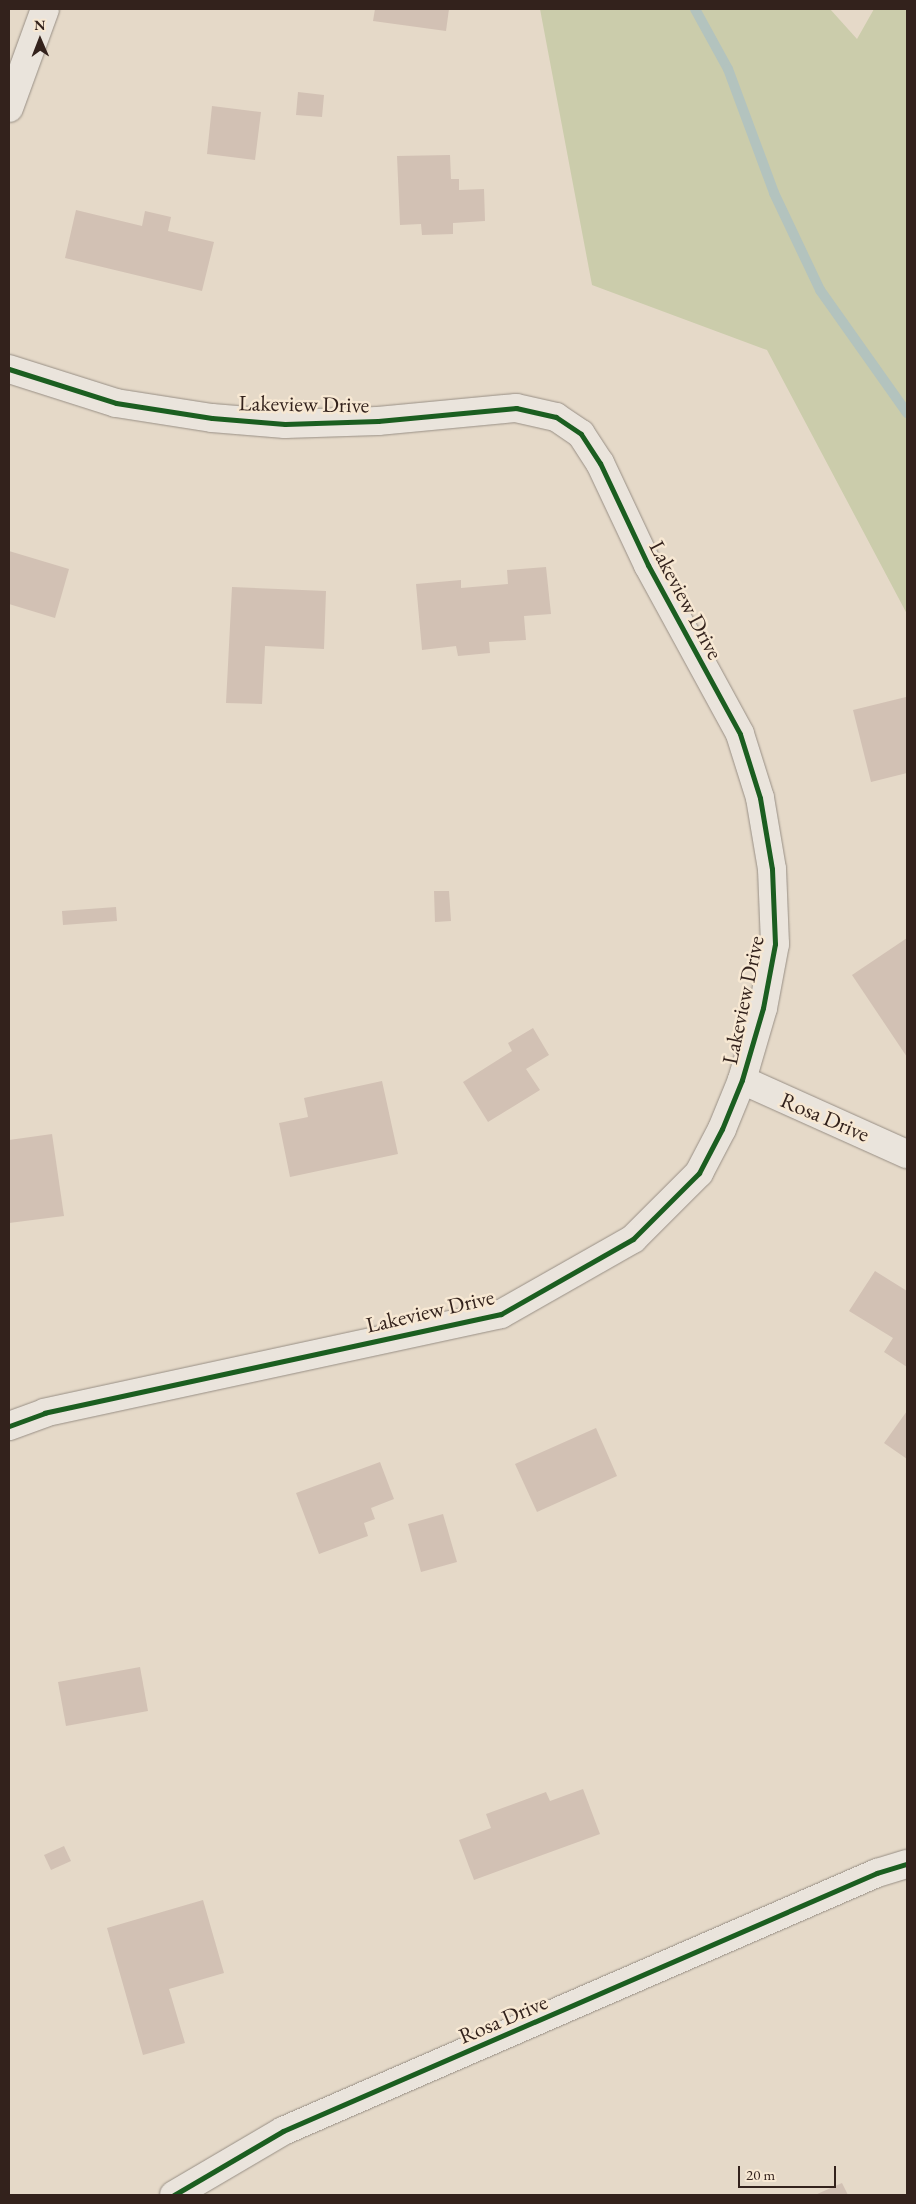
<!DOCTYPE html>
<html>
<head>
<meta charset="utf-8">
<style>
  body { margin:0 }
  #map { position:relative; width:916px; height:2204px; overflow:hidden; background:#e5d9c8; font-family:"EB Garamond",serif }
  div>[style] { position:absolute }
  [style*='--x'] { left:calc(var(--x)*1px); top:calc(var(--y)*1px); width:calc(var(--w)*1px); rotate:calc(var(--a)*1deg) }
  .green>* { inset:0; background:#cbccab }
  .stream>* { height:10px; margin:-5px; padding:0 5px; transform-origin:5px; border-radius:5px; background:#b3c3be }
  .building>* { inset:0; background:#d2c1b4 }
  .roads { filter:drop-shadow(0 0 1px #988f85) drop-shadow(0 0 1px #988f85) }
  .street>* { height:28px; margin:-14px; padding:0 14px; transform-origin:14px; border-radius:14px; background:#eae4dc }
  .cycleway>* { height:5px; margin:-2.5px; padding:0 2.5px; transform-origin:2.5px; border-radius:2.5px; background:#1b5e20 }
  span { translate:-50% -50%; white-space:nowrap; text-align:center; line-height:1.15; -webkit-text-stroke:5px #f7e8d3; paint-order:stroke }
  .street-label { font-size:22px; color:#33221c }
  .frame { position:absolute; inset:0; border:10px solid #33221c; pointer-events:none }
  .north { position:absolute; left:15px; top:15px; width:50px; height:50px; -webkit-text-stroke:4px #f7e8d3; paint-order:stroke; rotate:359deg; font-size:14px; font-weight:700; line-height:20px; text-align:center; color:#33221c }
  .north::after { content:''; display:block; margin:auto; width:18px; height:22px; background:#33221c; clip-path:polygon(50% 0,100% 100%,50% 72%,0 100%) }
  .scale { position:absolute; left:738px; top:2166px; width:98px; height:22px; box-sizing:border-box; border:2px solid #33221c; border-top:0; padding-left:6px; font-size:15px; line-height:18px; white-space:nowrap; color:#33221c; -webkit-text-stroke:4px #f7e8d3; paint-order:stroke }
</style>
</head>
<body>
<div id="map">
  <div class="green">
    <i style="clip-path:polygon(540px 9px,830px 9px,857px 39px,874px 9px,907px 9px,907px 614px,767px 350px,592px 285px)"></i>
  </div>
  <div class="stream">
    <i style="--x:695;--y:9;--w:68;--a:61.2"></i>
    <i style="--x:728;--y:69;--w:132;--a:69.6"></i>
    <i style="--x:774;--y:193;--w:107;--a:64.6"></i>
    <i style="--x:820;--y:290;--w:151;--a:54.7"></i>
  </div>
  <div class="building">
    <i style="clip-path:polygon(375px 9px,449px 9px,446px 31px,373px 21px)"></i>
    <i style="clip-path:polygon(298px 92px,324px 95px,322px 117px,296px 115px)"></i>
    <i style="clip-path:polygon(212px 106px,261px 112px,255px 160px,207px 154px)"></i>
    <i style="clip-path:polygon(450px 155px,451px 179px,459px 179px,459px 190px,484px 189px,485px 221px,453px 223px,453px 234px,422px 235px,421px 224px,400px 225px,397px 156px)"></i>
    <i style="clip-path:polygon(76px 210px,142px 226px,145px 211px,171px 217px,168px 231px,214px 242px,202px 291px,65px 258px)"></i>
    <i style="clip-path:polygon(9px 551px,69px 569px,55px 618px,9px 604px)"></i>
    <i style="clip-path:polygon(546px 567px,551px 614px,524px 616px,526px 640px,489px 642px,490px 653px,458px 656px,456px 646px,422px 650px,416px 584px,461px 580px,461px 588px,508px 584px,507px 570px)"></i>
    <i style="clip-path:polygon(232px 587px,326px 591px,324px 649px,265px 646px,262px 704px,226px 703px)"></i>
    <i style="clip-path:polygon(906px 697px,907px 773px,871px 782px,853px 710px)"></i>
    <i style="clip-path:polygon(434px 891px,449px 891px,451px 921px,435px 922px)"></i>
    <i style="clip-path:polygon(116px 907px,117px 921px,63px 925px,62px 911px)"></i>
    <i style="clip-path:polygon(907px 938px,907px 1057px,852px 975px)"></i>
    <i style="clip-path:polygon(533px 1028px,549px 1055px,526px 1069px,540px 1090px,488px 1122px,463px 1082px,512px 1051px,508px 1043px)"></i>
    <i style="clip-path:polygon(382px 1081px,398px 1154px,290px 1177px,279px 1123px,308px 1117px,304px 1098px)"></i>
    <i style="clip-path:polygon(52px 1134px,64px 1216px,9px 1223px,9px 1140px)"></i>
    <i style="clip-path:polygon(875px 1271px,907px 1291px,907px 1367px,884px 1352px,893px 1338px,849px 1311px)"></i>
    <i style="clip-path:polygon(907px 1411px,907px 1459px,884px 1443px)"></i>
    <i style="clip-path:polygon(596px 1428px,617px 1476px,537px 1512px,515px 1464px)"></i>
    <i style="clip-path:polygon(380px 1462px,394px 1499px,371px 1508px,375px 1519px,364px 1523px,368px 1536px,319px 1554px,296px 1493px)"></i>
    <i style="clip-path:polygon(443px 1514px,457px 1562px,421px 1572px,408px 1524px)"></i>
    <i style="clip-path:polygon(140px 1667px,148px 1711px,66px 1726px,58px 1682px)"></i>
    <i style="clip-path:polygon(583px 1789px,600px 1834px,474px 1880px,459px 1840px,491px 1828px,486px 1814px,546px 1792px,550px 1801px)"></i>
    <i style="clip-path:polygon(64px 1846px,71px 1861px,51px 1870px,44px 1855px)"></i>
    <i style="clip-path:polygon(203px 1900px,224px 1973px,169px 1989px,185px 2043px,143px 2055px,107px 1928px)"></i>
    <i style="clip-path:polygon(842px 2183px,848px 2195px,815px 2195px)"></i>
  </div>
  <div class="roads">
    <div class="street">
      <i style="--x:9;--y:108;--w:105;--a:-70"></i>
      <i style="--x:9;--y:369;--w:112;--a:17.6"></i>
      <i style="--x:116;--y:403;--w:97;--a:8.9"></i>
      <i style="--x:212;--y:418;--w:73;--a:4.7"></i>
      <i style="--x:285;--y:424;--w:93;--a:-1.8"></i>
      <i style="--x:378;--y:421;--w:139;--a:-5.4"></i>
      <i style="--x:516;--y:408;--w:41;--a:12.7"></i>
      <i style="--x:556;--y:417;--w:30;--a:34"></i>
      <i style="--x:581;--y:434;--w:35;--a:57"></i>
      <i style="--x:600;--y:463;--w:113;--a:64.8"></i>
      <i style="--x:648;--y:565;--w:192;--a:61.4"></i>
      <i style="--x:740;--y:734;--w:67;--a:72.6"></i>
      <i style="--x:760;--y:798;--w:72;--a:80.4"></i>
      <i style="--x:772;--y:869;--w:75;--a:87.7"></i>
      <i style="--x:775;--y:944;--w:65;--a:100.6"></i>
      <i style="--x:763;--y:1008;--w:75;--a:106.3"></i>
      <i style="--x:742;--y:1080;--w:53;--a:112.2"></i>
      <i style="--x:722;--y:1129;--w:50;--a:117.6"></i>
      <i style="--x:699;--y:1173;--w:93;--a:135"></i>
      <i style="--x:633;--y:1239;--w:152;--a:150.4"></i>
      <i style="--x:501;--y:1314;--w:467;--a:167.8"></i>
      <i style="--x:45;--y:1413;--w:38;--a:160"></i>
      <i style="--x:742;--y:1080;--w:181;--a:24.2"></i>
      <i style="--x:174;--y:2195;--w:126;--a:-30.4"></i>
      <i style="--x:283;--y:2131;--w:648;--a:-23.48"></i>
      <i style="--x:877;--y:1873;--w:31;--a:-17"></i>
    </div>
  </div>
  <div class="cycleway">
    <i style="--x:9;--y:369;--w:112;--a:17.6"></i>
    <i style="--x:116;--y:403;--w:97;--a:8.9"></i>
    <i style="--x:212;--y:418;--w:73;--a:4.7"></i>
    <i style="--x:285;--y:424;--w:93;--a:-1.8"></i>
    <i style="--x:378;--y:421;--w:139;--a:-5.4"></i>
    <i style="--x:516;--y:408;--w:41;--a:12.7"></i>
    <i style="--x:556;--y:417;--w:30;--a:34"></i>
    <i style="--x:581;--y:434;--w:35;--a:57"></i>
    <i style="--x:600;--y:463;--w:113;--a:64.8"></i>
    <i style="--x:648;--y:565;--w:192;--a:61.4"></i>
    <i style="--x:740;--y:734;--w:67;--a:72.6"></i>
    <i style="--x:760;--y:798;--w:72;--a:80.4"></i>
    <i style="--x:772;--y:869;--w:75;--a:87.7"></i>
    <i style="--x:775;--y:944;--w:65;--a:100.6"></i>
    <i style="--x:763;--y:1008;--w:75;--a:106.3"></i>
    <i style="--x:742;--y:1080;--w:53;--a:112.2"></i>
    <i style="--x:722;--y:1129;--w:50;--a:117.6"></i>
    <i style="--x:699;--y:1173;--w:93;--a:135"></i>
    <i style="--x:633;--y:1239;--w:152;--a:150.4"></i>
    <i style="--x:501;--y:1314;--w:467;--a:167.8"></i>
    <i style="--x:45;--y:1413;--w:38;--a:160"></i>
    <i style="--x:174;--y:2195;--w:126;--a:-30.4"></i>
    <i style="--x:283;--y:2131;--w:648;--a:-23.48"></i>
    <i style="--x:877;--y:1873;--w:31;--a:-17"></i>
  </div>
  <div class="street-label">
    <span style="left:304px;top:404px;rotate:1deg">Lakeview Drive</span>
    <span style="left:686px;top:600px;rotate:62deg">Lakeview Drive</span>
    <span style="left:743px;top:1000px;rotate:-78deg">Lakeview Drive</span>
    <span style="left:825px;top:1117px;rotate:23deg">Rosa Drive</span>
    <span style="left:430px;top:1311px;rotate:-13deg">Lakeview Drive</span>
    <span style="left:503px;top:2019px;rotate:-23deg">Rosa Drive</span>
  </div>
  <div class="frame"></div>
  <div class="north">N</div>
  <div class="scale">20 m</div>
</div>
</body>
</html>
